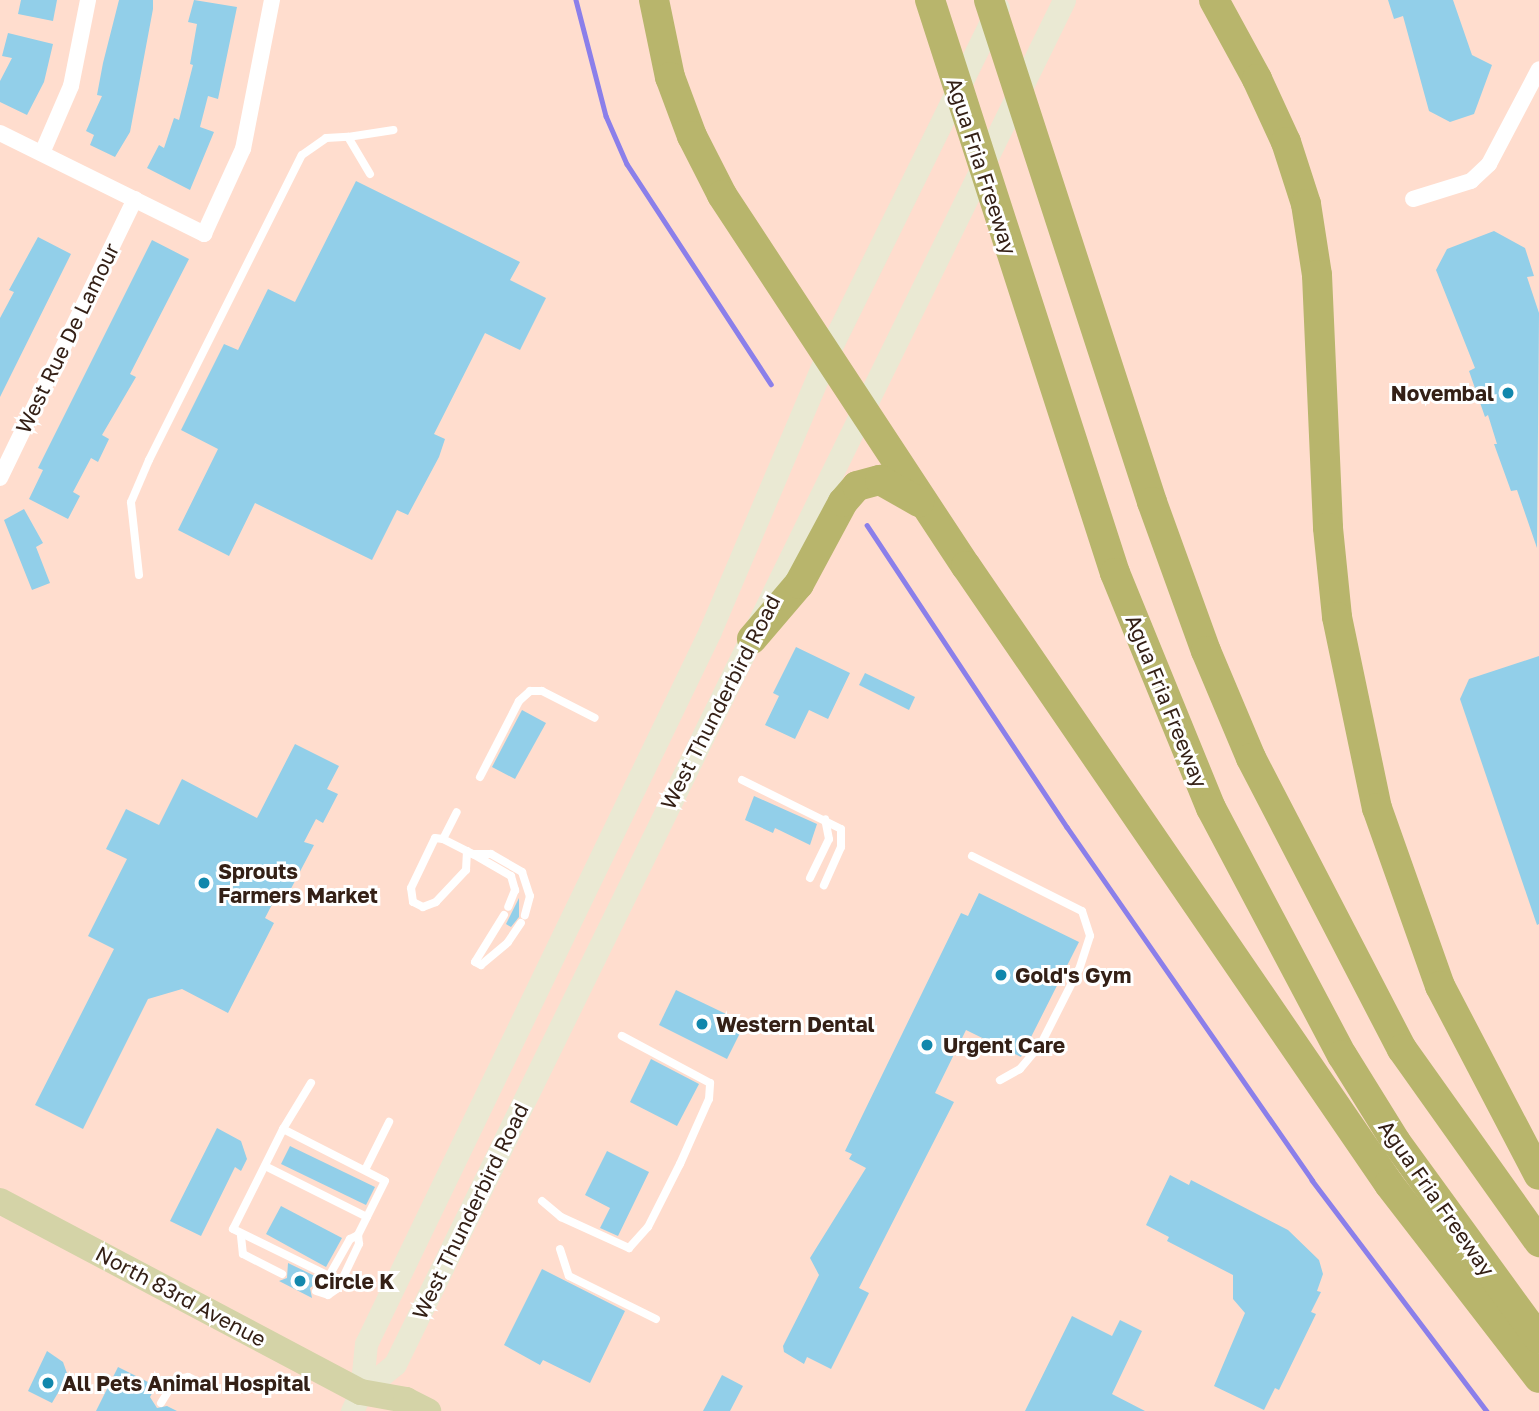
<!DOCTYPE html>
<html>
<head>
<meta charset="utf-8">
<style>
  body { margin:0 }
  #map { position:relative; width:1539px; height:1411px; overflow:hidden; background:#ffddce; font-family:"Golos Text",sans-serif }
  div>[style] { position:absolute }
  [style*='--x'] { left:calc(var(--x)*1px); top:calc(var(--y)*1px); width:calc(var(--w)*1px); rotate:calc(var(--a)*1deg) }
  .stream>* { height:4.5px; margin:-2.25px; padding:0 2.25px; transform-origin:2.25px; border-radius:2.25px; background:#8b7fea }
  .building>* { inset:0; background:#92cfe9 }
  .service>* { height:8px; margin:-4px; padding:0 4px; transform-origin:4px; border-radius:4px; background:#fff }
  .minor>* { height:16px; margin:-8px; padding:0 8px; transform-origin:8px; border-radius:8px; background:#fff }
  .secondary>* { height:23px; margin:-11.5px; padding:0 11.5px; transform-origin:11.5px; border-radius:11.5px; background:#eae9d3 }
  .primary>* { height:26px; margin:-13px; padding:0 13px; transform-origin:13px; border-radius:13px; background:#d4d3a7 }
  .motorway>* { height:30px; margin:-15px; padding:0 15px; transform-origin:15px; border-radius:15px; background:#b8b56c }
  .dots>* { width:19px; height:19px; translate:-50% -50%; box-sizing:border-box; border:4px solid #fff; border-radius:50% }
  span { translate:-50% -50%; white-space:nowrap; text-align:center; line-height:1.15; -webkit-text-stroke:6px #fff; paint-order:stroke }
  .street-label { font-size:21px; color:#342016 }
  .poi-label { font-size:21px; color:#342016; font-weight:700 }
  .right { translate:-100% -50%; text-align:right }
  .left { translate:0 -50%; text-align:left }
</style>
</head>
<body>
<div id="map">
  <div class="stream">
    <i style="--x:576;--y:0;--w:120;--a:75.5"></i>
    <i style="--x:606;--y:116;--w:52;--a:66.4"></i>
    <i style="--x:627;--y:164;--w:263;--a:56.8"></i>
    <i style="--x:867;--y:525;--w:362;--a:56.5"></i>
    <i style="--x:1067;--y:827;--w:430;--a:55.2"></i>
    <i style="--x:1312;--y:1180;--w:290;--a:52.9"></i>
  </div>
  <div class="building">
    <i style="clip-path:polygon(21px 0,57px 0,53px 21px,18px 14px)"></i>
    <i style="clip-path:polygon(119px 0,153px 0,153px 9px,130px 132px,115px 157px,90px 145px,94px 135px,86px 131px,102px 96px,97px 95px,103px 63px)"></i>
    <i style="clip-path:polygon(194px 0,237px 7px,218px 99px,208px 96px,200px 127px,214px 132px,190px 190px,147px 168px,159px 145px,164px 148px,174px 118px,179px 120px,193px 65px,190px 64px,197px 24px,188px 22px)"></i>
    <i style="clip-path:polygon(1388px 0,1453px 0,1472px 55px,1492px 65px,1474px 114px,1450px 122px,1429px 111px,1403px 16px,1394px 19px)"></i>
    <i style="clip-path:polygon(8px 33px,53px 44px,44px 82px,27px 115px,0 102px,0 81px,12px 58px,2px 56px)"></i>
    <i style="clip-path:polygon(356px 181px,520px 262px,510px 280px,546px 298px,520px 350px,485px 333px,434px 434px,445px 439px,439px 457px,408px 515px,397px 510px,372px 560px,255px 503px,229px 556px,178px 530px,218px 449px,181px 430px,224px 344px,238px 350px,268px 289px,295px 302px)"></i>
    <i style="clip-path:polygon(1494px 231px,1525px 248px,1534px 276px,1527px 277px,1539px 313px,1537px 548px,1517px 490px,1511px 491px,1494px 444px,1497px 444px,1488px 415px,1485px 417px,1469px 371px,1475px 368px,1436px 270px,1447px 249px)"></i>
    <i style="clip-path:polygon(38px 237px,71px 254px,0 397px,0 318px,14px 292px,9px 290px)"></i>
    <i style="clip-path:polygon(152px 240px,189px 259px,130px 374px,136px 377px,102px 435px,109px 439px,98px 462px,91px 458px,73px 492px,80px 496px,68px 519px,29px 499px,43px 470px,38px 468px)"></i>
    <i style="clip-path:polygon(24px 509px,43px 543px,36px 547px,50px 583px,32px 590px,4px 520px)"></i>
    <i style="clip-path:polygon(796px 647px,850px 673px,828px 719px,809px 710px,795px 739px,765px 725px,779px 696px,773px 693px)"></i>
    <i style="clip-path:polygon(1539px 656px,1539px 924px,1537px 925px,1460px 699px,1469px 679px)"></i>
    <i style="clip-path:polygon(865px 673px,915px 697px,909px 710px,859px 685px)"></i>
    <i style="clip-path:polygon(522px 710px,546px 723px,515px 779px,492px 767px)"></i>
    <i style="clip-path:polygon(295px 744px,339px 766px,327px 789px,338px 794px,323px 823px,316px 819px,304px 842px,314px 845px,285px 900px,277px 895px,265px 918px,274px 923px,228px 1013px,182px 989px,148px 999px,83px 1129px,35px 1105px,114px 949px,88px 936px,127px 859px,106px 849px,126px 809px,159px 825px,182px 779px,257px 818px)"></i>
    <i style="clip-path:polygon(754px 796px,817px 824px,810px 845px,775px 828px,773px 833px,745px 820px)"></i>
    <i style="clip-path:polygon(979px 893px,1079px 942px,1021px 1057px,966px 1030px,935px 1093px,954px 1102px,859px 1288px,869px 1293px,831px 1369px,807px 1357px,804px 1364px,784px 1352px,783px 1346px,819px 1275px,810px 1258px,866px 1168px,849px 1159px,852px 1154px,845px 1151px,961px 913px,968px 916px)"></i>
    <i style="clip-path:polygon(519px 898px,519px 917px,511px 927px,506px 924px)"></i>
    <i style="clip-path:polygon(676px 990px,745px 1023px,727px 1059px,659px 1025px)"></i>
    <i style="clip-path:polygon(651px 1059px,699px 1084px,677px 1126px,630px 1102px)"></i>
    <i style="clip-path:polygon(217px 1128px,241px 1141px,247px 1159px,241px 1171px,235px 1167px,201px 1236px,170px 1221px)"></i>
    <i style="clip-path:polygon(290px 1146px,375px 1187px,366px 1205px,281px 1164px)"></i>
    <i style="clip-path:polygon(607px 1151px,649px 1172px,618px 1236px,600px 1228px,610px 1208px,585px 1195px)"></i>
    <i style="clip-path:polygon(1170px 1175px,1189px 1185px,1191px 1180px,1288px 1230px,1319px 1260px,1323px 1274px,1317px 1291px,1321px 1292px,1311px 1312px,1316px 1314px,1279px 1390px,1275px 1388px,1264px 1410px,1214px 1386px,1245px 1313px,1233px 1299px,1233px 1275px,1167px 1241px,1169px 1237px,1146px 1225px)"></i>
    <i style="clip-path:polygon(281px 1206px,342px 1238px,326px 1267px,266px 1234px)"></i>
    <i style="clip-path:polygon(288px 1263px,321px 1279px,310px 1288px,312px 1298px,279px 1281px,287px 1278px)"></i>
    <i style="clip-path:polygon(542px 1269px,625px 1311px,590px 1383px,543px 1360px,540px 1365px,504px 1345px)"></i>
    <i style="clip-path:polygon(1072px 1316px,1112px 1336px,1120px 1320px,1142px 1331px,1112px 1394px,1145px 1411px,1025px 1411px)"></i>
    <i style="clip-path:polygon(47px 1351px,63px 1362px,68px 1376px,52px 1403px,28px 1391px)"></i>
    <i style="clip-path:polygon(118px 1367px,156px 1386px,150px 1397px,157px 1408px,167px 1406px,177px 1411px,96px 1411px)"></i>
    <i style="clip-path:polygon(722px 1375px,743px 1386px,730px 1411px,703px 1411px)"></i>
  </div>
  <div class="service">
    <i style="--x:370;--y:174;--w:43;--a:-120.7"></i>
    <i style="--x:348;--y:137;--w:46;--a:-8.8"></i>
    <i style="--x:139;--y:575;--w:73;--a:-96.3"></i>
    <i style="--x:131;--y:502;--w:46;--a:-66.8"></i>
    <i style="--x:149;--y:460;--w:341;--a:-63.4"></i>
    <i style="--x:302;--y:155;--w:29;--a:-35"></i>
    <i style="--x:326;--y:138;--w:22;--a:-3"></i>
    <i style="--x:480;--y:777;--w:85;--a:-62.8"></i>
    <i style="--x:519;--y:701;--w:15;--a:-42"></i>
    <i style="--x:530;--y:691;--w:12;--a:0"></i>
    <i style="--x:542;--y:691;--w:59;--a:27"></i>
    <i style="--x:742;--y:780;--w:110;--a:26.3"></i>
    <i style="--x:841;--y:829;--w:18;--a:90"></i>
    <i style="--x:841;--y:847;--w:42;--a:114.1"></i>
    <i style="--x:443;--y:839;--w:30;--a:-63"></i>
    <i style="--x:467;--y:851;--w:19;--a:93"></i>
    <i style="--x:466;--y:870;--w:44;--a:133.2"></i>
    <i style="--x:436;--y:902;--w:14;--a:159"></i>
    <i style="--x:423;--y:907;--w:11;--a:-153"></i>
    <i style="--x:413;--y:902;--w:14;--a:-98"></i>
    <i style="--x:411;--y:888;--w:55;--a:-64.4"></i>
    <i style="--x:435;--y:838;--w:8;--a:7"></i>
    <i style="--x:443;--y:839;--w:34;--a:27"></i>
    <i style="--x:473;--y:854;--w:18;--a:0"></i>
    <i style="--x:491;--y:854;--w:36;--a:30"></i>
    <i style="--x:522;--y:872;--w:25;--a:72"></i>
    <i style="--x:530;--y:896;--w:20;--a:105"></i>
    <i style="--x:473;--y:854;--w:44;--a:30.1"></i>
    <i style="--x:511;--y:876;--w:15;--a:74"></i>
    <i style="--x:515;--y:890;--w:18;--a:112"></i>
    <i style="--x:972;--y:856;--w:123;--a:26.6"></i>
    <i style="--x:1082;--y:911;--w:26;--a:72"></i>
    <i style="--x:1090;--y:936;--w:35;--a:108"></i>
    <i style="--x:1079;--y:969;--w:84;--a:116.9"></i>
    <i style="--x:1041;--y:1044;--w:33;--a:130"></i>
    <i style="--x:1020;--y:1069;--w:23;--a:151"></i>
    <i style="--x:810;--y:878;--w:43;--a:-64"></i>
    <i style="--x:829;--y:839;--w:20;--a:-101"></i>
    <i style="--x:504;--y:915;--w:55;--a:121.7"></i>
    <i style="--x:475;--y:962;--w:7;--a:27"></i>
    <i style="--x:481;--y:965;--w:35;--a:-40"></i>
    <i style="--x:508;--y:942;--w:23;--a:-56"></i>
    <i style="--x:283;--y:1129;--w:114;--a:27"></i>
    <i style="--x:385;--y:1181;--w:60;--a:116.6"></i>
    <i style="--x:358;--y:1235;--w:9;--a:153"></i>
    <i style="--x:350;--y:1239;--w:43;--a:119.6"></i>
    <i style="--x:329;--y:1276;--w:107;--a:-153.9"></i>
    <i style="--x:233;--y:1229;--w:112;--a:-63.4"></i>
    <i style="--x:283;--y:1129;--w:54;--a:-58.7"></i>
    <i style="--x:265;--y:1166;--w:114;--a:26.6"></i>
    <i style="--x:365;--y:1170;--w:54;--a:-63.4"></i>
    <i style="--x:542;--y:1201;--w:25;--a:40"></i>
    <i style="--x:561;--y:1217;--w:75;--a:24.5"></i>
    <i style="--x:629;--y:1248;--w:28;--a:-48"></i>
    <i style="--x:648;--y:1227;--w:71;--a:-63.1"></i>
    <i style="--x:680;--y:1164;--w:71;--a:-66"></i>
    <i style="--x:709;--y:1099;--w:16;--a:-86"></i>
    <i style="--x:710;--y:1083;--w:100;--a:-151.9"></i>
    <i style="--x:241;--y:1236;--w:18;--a:84"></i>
    <i style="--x:243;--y:1254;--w:44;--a:27.1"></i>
    <i style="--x:560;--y:1249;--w:28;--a:72"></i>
    <i style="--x:569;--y:1276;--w:97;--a:26.3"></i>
    <i style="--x:316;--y:1291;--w:13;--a:18"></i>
    <i style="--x:328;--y:1295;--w:12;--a:-35"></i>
    <i style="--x:338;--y:1288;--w:49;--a:-64.5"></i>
    <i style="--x:359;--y:1244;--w:9;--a:-96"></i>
    <i style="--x:161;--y:1403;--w:28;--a:-58"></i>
    <i style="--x:176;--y:1379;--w:12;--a:-9"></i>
    <i style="--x:188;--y:1377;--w:23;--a:25"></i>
  </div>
  <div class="minor">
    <i style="--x:0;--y:133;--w:228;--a:26.3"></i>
    <i style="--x:204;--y:234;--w:94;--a:-65.4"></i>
    <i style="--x:243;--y:149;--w:152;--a:-79"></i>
    <i style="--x:42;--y:153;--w:73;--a:-66.6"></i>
    <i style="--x:71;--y:86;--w:88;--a:-78.8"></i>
    <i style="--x:1413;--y:199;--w:61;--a:-17.2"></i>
    <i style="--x:1471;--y:181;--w:25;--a:-43"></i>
    <i style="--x:1489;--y:164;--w:107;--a:-62.2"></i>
    <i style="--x:0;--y:478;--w:310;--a:-64.2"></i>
  </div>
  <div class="secondary">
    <i style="--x:361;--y:1392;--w:44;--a:-39.5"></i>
    <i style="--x:395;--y:1364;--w:1519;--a:-63.87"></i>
    <i style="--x:352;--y:1411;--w:21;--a:-65"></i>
    <i style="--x:361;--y:1392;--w:48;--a:-84.1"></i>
    <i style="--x:366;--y:1344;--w:792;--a:-64.24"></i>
    <i style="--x:710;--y:631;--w:300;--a:-67"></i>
    <i style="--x:827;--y:355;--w:387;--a:-63.8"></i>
  </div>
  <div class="primary">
    <i style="--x:0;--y:1201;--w:408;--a:27.9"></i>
    <i style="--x:361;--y:1392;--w:46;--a:10.1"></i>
    <i style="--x:406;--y:1400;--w:25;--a:27"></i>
  </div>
  <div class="motorway">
    <i style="--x:654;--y:0;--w:79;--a:78.3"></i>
    <i style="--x:670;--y:77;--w:63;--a:69.6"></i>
    <i style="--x:692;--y:136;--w:66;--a:63"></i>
    <i style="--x:722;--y:195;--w:444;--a:56.7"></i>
    <i style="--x:966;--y:566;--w:749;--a:55.61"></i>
    <i style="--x:1389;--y:1184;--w:245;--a:52.3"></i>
    <i style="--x:930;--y:0;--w:602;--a:72.11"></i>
    <i style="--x:1115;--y:573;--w:254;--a:67.8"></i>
    <i style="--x:1211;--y:808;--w:280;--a:62.1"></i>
    <i style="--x:1342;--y:1055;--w:102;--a:58.2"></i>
    <i style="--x:1396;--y:1142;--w:243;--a:54"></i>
    <i style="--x:989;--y:0;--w:528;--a:72.01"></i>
    <i style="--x:1152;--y:502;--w:158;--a:70.1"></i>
    <i style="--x:1206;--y:651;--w:116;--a:67.2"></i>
    <i style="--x:1251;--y:758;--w:328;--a:62.6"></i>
    <i style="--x:1402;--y:1049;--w:237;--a:54.6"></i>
    <i style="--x:1214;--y:0;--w:90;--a:61.4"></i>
    <i style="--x:1257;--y:79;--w:69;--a:65.3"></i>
    <i style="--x:1286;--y:142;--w:65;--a:72.1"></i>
    <i style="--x:1306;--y:204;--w:72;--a:81.2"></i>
    <i style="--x:1317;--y:275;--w:253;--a:87.5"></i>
    <i style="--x:1328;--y:528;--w:89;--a:84.2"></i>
    <i style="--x:1337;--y:617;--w:195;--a:78.2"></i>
    <i style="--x:1377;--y:808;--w:189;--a:70.5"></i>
    <i style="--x:1440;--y:986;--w:213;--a:62.4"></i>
    <i style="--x:752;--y:639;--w:72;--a:-49.5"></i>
    <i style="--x:799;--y:584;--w:93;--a:-61.8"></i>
    <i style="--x:843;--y:502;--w:21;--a:-49"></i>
    <i style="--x:857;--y:486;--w:24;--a:-15"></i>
    <i style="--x:880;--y:480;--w:45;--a:29.4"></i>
  </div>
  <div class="dots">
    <i style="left:1508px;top:393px;background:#1187ac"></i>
    <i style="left:204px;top:883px;background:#1187ac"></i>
    <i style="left:1001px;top:975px;background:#1187ac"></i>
    <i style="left:702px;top:1024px;background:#1187ac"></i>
    <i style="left:927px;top:1045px;background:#1187ac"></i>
    <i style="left:300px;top:1281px;background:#1187ac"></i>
    <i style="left:48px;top:1383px;background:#1187ac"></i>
  </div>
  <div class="street-label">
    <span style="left:982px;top:166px;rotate:72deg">Agua Fria Freeway</span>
    <span style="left:67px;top:338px;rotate:-64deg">West Rue De Lamour</span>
    <span style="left:1167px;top:701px;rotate:68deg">Agua Fria Freeway</span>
    <span style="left:720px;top:702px;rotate:-63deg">West Thunderbird Road</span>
    <span style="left:1437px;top:1198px;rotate:55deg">Agua Fria Freeway</span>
    <span style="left:470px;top:1211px;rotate:-64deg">West Thunderbird Road</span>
    <span style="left:181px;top:1296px;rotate:28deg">North 83rd Avenue</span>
  </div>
  <div class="poi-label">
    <span class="right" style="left:1494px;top:393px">Novembal</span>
    <span class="left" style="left:218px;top:883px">Sprouts<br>Farmers Market</span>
    <span class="left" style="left:1015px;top:975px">Gold's Gym</span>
    <span class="left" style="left:716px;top:1024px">Western Dental</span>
    <span class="left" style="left:943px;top:1045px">Urgent Care</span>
    <span class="left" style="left:314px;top:1281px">Circle K</span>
    <span class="left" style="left:62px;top:1383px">All Pets Animal Hospital</span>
  </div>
</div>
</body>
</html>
